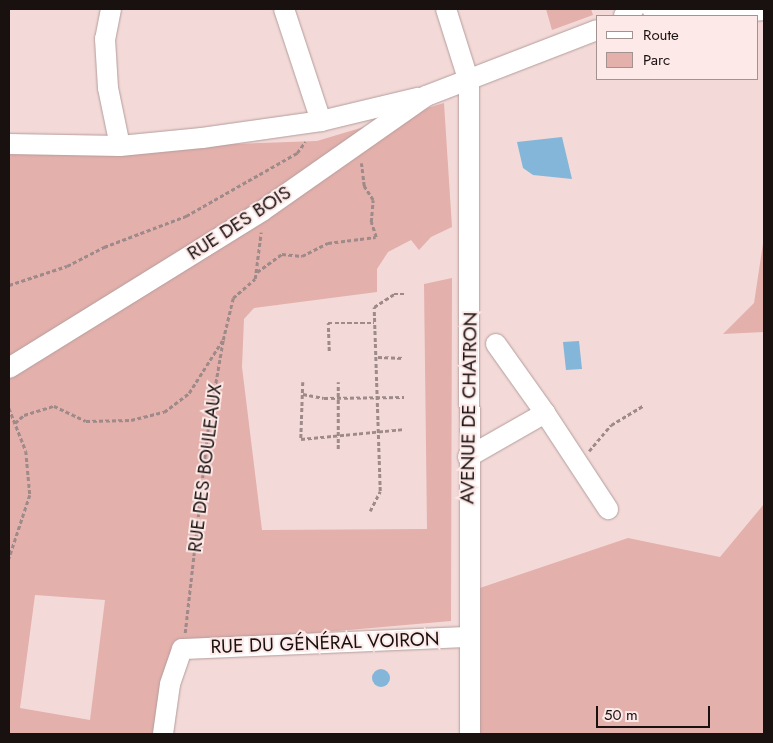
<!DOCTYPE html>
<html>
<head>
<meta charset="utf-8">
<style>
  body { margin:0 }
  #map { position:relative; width:773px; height:743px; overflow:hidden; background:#f3dad8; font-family:Jost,sans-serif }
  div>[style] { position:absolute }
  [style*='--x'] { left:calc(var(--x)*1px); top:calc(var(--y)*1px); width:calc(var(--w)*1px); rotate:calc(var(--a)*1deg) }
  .green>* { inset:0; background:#e3b0ac }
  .water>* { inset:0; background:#83b6d8 }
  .round { border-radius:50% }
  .path>* { height:2.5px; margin-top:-1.25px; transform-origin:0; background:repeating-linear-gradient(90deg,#9d8a89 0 4px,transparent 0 6.5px) }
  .roads { filter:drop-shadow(0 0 1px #b49d9b) drop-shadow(0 0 1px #b49d9b) }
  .minor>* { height:20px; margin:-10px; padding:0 10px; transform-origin:10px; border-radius:10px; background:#fff }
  span { translate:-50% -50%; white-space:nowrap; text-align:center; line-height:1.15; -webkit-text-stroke:4px #fde9e7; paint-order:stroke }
  .street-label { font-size:19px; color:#191110 }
  .frame { position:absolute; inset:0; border:10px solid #191110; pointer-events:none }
  .legend { position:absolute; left:596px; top:15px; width:162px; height:65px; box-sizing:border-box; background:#fde9e7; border:1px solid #a29391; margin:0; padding:6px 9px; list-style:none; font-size:15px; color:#191110 }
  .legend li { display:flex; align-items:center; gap:10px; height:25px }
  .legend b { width:25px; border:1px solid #a29391 }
  .scale { position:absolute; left:596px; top:706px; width:114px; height:22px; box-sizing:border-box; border:2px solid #191110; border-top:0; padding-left:6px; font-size:15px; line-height:18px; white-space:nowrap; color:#191110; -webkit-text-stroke:4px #fde9e7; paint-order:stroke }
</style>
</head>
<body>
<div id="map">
  <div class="green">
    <i style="clip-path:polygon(546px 9px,591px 9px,593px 15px,552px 30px)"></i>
    <i style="clip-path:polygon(evenodd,444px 103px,452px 227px,431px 237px,419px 250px,411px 240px,388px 252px,377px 269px,377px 292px,254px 308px,244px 319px,242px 367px,262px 530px,427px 529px,424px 284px,452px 278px,451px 621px,188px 644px,175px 641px,154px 734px,9px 734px,9px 139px,120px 148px,317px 141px,444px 103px,35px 595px,105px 600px,90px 720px,20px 708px,35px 595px)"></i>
    <i style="clip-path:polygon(764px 237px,764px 332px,723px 334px,754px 303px)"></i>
    <i style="clip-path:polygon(764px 504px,764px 734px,477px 734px,477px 589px,628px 538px,720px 557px)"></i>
  </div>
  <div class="water">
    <i style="clip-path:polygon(562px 137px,572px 179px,533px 175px,523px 168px,517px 142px)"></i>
    <i style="clip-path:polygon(579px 341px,582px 369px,566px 370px,563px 342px)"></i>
    <i class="round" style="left:372px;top:669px;width:18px;height:18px"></i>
  </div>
  <div class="path">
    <i style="--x:257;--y:272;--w:31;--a:-36"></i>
    <i style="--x:282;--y:254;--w:20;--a:6"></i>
    <i style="--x:302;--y:256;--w:29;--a:-27"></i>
    <i style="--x:328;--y:243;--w:48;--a:-7.1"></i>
    <i style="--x:376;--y:237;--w:16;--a:-108"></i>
    <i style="--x:371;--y:222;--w:22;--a:-85"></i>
    <i style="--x:373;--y:200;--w:17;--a:-123"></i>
    <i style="--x:364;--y:186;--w:23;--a:-97"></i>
    <i style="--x:9;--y:285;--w:61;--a:-18.1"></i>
    <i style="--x:67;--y:266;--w:42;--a:-27.2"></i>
    <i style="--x:104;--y:247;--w:88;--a:-20.7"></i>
    <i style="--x:186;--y:216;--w:128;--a:-29.6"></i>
    <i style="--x:297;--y:153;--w:14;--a:-54"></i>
    <i style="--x:329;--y:351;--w:28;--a:-92"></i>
    <i style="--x:328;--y:323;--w:46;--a:0"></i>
    <i style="--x:378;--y:357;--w:26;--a:2"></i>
    <i style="--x:303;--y:382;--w:57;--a:92"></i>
    <i style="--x:301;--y:439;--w:103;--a:-5.5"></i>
    <i style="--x:303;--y:394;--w:21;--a:11"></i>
    <i style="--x:324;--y:398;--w:80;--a:-0.7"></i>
    <i style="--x:9;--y:408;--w:46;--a:68.4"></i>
    <i style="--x:26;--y:451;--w:44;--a:84.8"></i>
    <i style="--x:30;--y:495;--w:67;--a:108.2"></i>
    <i style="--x:15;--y:423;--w:12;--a:-42"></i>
    <i style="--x:24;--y:415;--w:31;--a:-17"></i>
    <i style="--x:54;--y:406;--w:35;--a:25"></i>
    <i style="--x:86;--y:421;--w:45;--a:-1.3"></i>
    <i style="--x:131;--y:420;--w:34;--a:-14"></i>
    <i style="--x:164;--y:412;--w:31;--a:-37"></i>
    <i style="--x:189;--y:393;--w:62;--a:-57.6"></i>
    <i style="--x:338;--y:449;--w:67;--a:-90"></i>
    <i style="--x:589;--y:451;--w:34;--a:-50"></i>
    <i style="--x:611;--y:425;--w:37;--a:-31"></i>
    <i style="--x:370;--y:511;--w:22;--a:-63"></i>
    <i style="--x:380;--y:491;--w:184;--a:-91.9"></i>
    <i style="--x:374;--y:307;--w:24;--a:-33"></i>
    <i style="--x:394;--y:294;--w:11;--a:0"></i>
    <i style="--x:185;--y:633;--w:206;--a:-83.6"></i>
    <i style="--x:208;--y:428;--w:89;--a:-80.3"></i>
    <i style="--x:223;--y:340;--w:43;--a:-76.6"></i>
    <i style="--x:233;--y:298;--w:29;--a:-41"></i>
    <i style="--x:255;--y:279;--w:47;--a:-82.7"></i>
  </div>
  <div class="roads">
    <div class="minor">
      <i style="--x:111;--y:9;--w:31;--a:101"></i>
      <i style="--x:105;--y:39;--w:49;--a:86.5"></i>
      <i style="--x:108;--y:88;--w:59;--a:78.3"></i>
      <i style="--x:284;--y:9;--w:118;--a:71.7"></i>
      <i style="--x:446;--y:9;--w:77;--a:72.5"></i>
      <i style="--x:469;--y:82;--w:652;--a:89.91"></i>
      <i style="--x:652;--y:9;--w:54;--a:6.3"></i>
      <i style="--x:706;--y:15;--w:58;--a:-4.9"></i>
      <i style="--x:624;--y:16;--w:12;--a:-35"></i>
      <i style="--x:9;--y:144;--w:111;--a:1"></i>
      <i style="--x:120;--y:146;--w:82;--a:-5.6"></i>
      <i style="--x:202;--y:138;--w:120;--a:-8.1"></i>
      <i style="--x:321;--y:121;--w:99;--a:-13.5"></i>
      <i style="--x:496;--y:344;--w:85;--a:54.6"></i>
      <i style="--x:9;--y:368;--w:298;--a:-31.8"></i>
      <i style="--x:262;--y:211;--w:200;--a:-35"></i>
      <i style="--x:426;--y:96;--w:183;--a:-21.1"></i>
      <i style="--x:468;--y:457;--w:89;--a:-29.7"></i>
      <i style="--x:545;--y:413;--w:115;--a:56.7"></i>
      <i style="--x:163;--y:734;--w:50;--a:-82"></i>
      <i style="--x:170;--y:684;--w:37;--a:-71"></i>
      <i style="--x:182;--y:649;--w:286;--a:-2.4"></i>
    </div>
  </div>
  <div class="street-label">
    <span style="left:239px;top:223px;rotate:-33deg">RUE DES BOIS</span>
    <span style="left:469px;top:408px;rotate:-89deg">AVENUE DE CHATRON</span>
    <span style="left:205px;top:468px;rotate:-83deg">RUE DES BOULEAUX</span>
    <span style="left:325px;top:643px;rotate:-2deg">RUE DU GÉNÉRAL VOIRON</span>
  </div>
  <div class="frame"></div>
  <ul class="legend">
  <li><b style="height:6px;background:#fff"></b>Route</li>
  <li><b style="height:14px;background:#e3b0ac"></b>Parc</li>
  </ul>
  <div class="scale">50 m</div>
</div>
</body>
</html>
